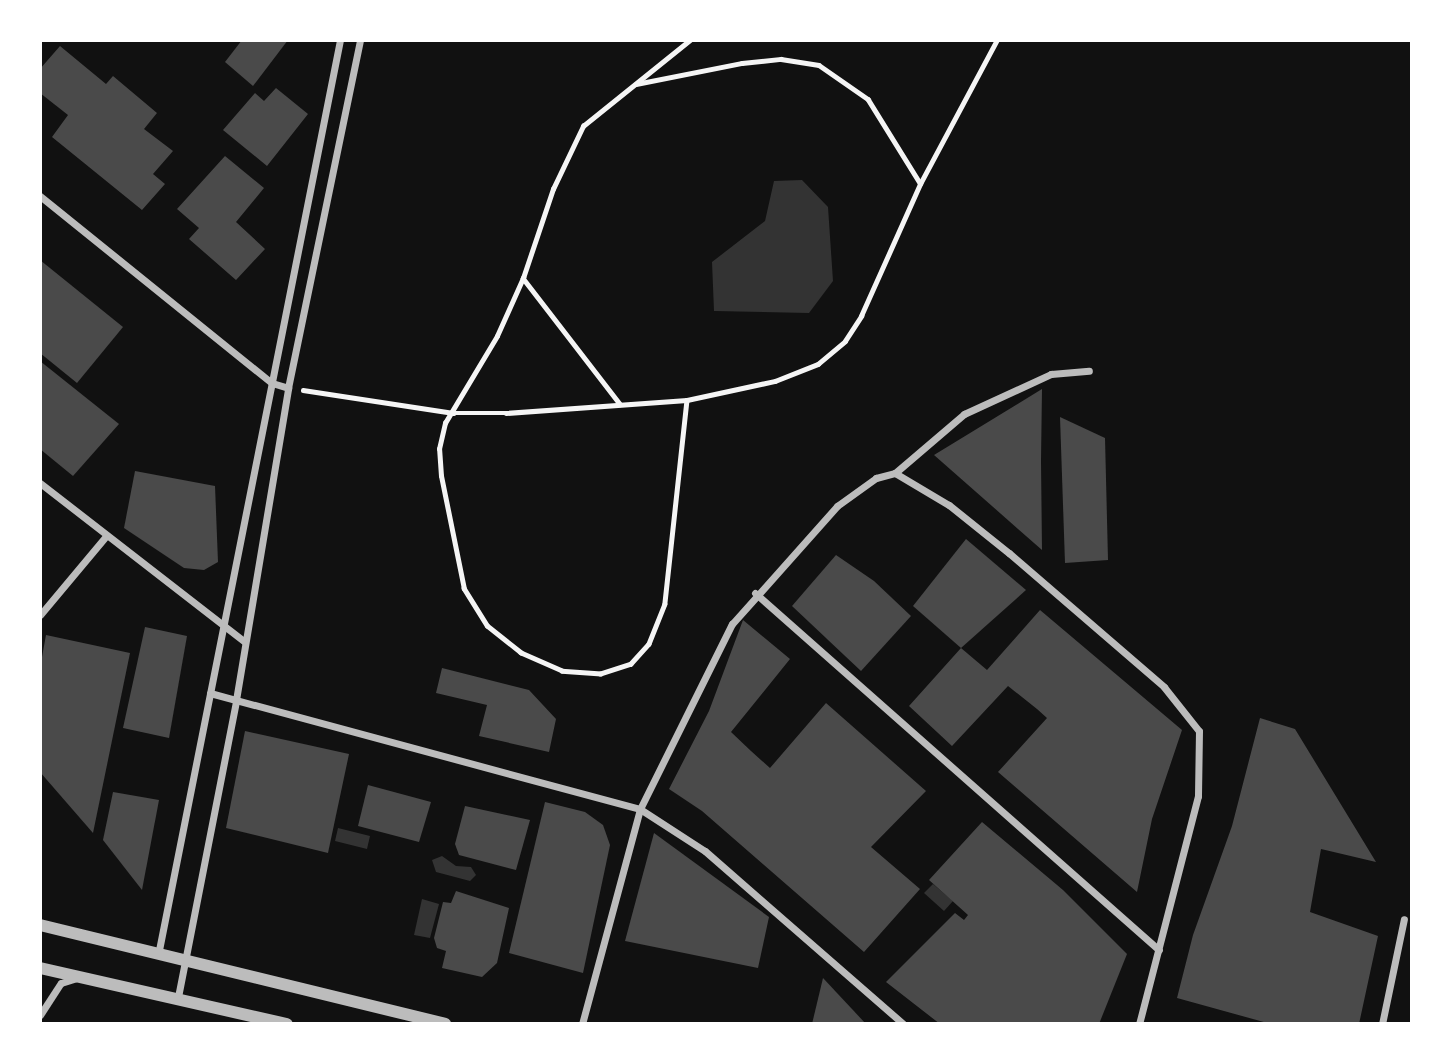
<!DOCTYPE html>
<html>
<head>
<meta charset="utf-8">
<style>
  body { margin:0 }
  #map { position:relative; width:1452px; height:1064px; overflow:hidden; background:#111; font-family:"PT Serif",serif }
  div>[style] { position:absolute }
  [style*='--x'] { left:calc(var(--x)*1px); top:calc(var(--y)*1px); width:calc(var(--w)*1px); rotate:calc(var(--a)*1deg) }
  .water>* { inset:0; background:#333 }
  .building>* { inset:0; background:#4a4a4a }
  .path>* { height:4.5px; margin:-2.25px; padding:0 2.25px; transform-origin:2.25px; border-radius:2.25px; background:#f5f5f5 }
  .minor>* { height:7px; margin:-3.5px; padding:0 3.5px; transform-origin:3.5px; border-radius:3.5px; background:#bcbcbc }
  .tertiary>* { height:12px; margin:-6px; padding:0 6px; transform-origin:6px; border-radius:6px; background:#bcbcbc }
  span { translate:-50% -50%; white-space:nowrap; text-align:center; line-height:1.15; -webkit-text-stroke:7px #fff; paint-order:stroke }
  .frame { position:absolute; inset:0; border:42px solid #fff; pointer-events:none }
</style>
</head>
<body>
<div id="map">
  <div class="water">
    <i style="clip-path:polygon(802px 180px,828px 207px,833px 281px,809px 313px,714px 311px,712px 262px,765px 221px,774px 181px)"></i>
    <i style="clip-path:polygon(338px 828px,370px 836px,367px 849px,335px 841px)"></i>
    <i style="clip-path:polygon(442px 856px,456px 866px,471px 867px,476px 875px,470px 881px,436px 872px,432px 860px)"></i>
    <i style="clip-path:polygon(933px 884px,953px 901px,944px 911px,924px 893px)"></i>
    <i style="clip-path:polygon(422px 899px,439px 904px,430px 938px,414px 935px)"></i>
  </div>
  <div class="building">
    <i style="clip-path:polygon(242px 40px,288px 40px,253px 86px,225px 62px)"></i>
    <i style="clip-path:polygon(60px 46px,106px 84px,113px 76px,157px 113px,144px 129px,173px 151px,153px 174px,165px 184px,142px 210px,52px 137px,68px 115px,40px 93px,40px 69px)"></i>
    <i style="clip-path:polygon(276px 88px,308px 114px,267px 166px,223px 130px,255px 93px,264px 101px)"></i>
    <i style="clip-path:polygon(225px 156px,264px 188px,236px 222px,265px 249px,236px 280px,189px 239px,199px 228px,177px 209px)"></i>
    <i style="clip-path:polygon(40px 260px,123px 327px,77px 383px,40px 353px)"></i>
    <i style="clip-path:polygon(40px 361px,119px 424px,73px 476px,40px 449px)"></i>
    <i style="clip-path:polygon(1042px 389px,1041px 461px,1042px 550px,934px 455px)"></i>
    <i style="clip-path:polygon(1060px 417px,1105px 438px,1108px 560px,1065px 563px)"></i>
    <i style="clip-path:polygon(135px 471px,215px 486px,218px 562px,204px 570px,184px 568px,124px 528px)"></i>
    <i style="clip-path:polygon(966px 539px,1026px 590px,961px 648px,913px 606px)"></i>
    <i style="clip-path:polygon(836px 555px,874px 581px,911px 616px,861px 671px,792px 606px)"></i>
    <i style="clip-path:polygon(1040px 610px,1182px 730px,1152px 819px,1137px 892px,998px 772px,1047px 718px,1037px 709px,1008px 686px,952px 746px,909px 706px,961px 648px,987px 670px)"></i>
    <i style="clip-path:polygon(743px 620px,790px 659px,731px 732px,751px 751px,770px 768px,826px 703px,926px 791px,871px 847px,920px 889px,864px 952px,702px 811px,669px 789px,709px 711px)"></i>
    <i style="clip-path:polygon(145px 627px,187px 636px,169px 738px,123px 728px)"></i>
    <i style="clip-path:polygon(46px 635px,130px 653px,93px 833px,40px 772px,40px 668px)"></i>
    <i style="clip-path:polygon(442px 668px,529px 690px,556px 719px,549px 752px,479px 736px,487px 705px,436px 693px)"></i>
    <i style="clip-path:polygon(1260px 718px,1295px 729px,1376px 862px,1321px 849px,1310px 912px,1378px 936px,1359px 1024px,1271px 1024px,1177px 998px,1193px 935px,1232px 826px)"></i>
    <i style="clip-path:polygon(245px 731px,349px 754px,328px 853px,226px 828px)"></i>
    <i style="clip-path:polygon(368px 785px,431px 802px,419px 842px,358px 826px)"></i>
    <i style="clip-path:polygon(113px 792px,159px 800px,142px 890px,103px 840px)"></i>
    <i style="clip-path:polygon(545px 802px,585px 812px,603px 825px,610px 845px,583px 973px,509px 953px)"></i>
    <i style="clip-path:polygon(465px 806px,530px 820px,516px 870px,459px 855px,455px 844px)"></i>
    <i style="clip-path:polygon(982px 822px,1063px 890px,1127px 954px,1099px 1024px,940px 1024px,886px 982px,955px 913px,964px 920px,968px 915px,929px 880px)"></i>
    <i style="clip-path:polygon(654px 833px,769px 917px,758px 968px,625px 941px)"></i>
    <i style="clip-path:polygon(456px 891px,509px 908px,497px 963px,482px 977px,442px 968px,446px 951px,437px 948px,434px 938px,443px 902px,451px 903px)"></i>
    <i style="clip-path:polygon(823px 978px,866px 1024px,812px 1024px)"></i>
  </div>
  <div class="path">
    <i style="--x:636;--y:84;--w:108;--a:-11.2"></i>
    <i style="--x:742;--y:63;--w:39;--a:-6"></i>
    <i style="--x:781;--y:59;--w:38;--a:9"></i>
    <i style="--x:819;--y:65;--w:60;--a:34.8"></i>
    <i style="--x:868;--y:99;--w:99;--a:58.2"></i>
    <i style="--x:523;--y:278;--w:159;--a:52.4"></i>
    <i style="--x:303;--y:390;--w:152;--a:8.7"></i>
    <i style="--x:453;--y:413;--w:53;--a:0"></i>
    <i style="--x:506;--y:413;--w:181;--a:-4.1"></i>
    <i style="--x:687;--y:400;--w:90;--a:-12.2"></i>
    <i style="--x:775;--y:381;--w:46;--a:-21.6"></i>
    <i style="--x:818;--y:364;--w:35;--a:-40"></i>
    <i style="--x:845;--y:341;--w:30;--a:-57"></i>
    <i style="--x:861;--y:316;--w:145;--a:-65.9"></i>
    <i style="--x:920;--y:184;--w:163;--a:-61.9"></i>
    <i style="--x:687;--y:400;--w:205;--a:96.2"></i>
    <i style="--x:665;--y:604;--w:43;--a:111.8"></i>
    <i style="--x:649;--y:644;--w:27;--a:132"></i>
    <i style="--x:631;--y:664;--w:32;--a:162"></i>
    <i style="--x:601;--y:674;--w:39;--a:-176"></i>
    <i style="--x:562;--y:671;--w:45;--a:-156.3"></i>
    <i style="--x:521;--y:653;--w:43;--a:-141.5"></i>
    <i style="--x:487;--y:626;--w:44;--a:-121.9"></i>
    <i style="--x:464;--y:589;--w:115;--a:-101.5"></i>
    <i style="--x:441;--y:476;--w:27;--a:-94"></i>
    <i style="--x:439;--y:449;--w:27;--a:-77"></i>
    <i style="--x:445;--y:423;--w:101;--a:-59.1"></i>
    <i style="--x:497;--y:336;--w:64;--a:-65.9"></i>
    <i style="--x:523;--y:278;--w:94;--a:-71.4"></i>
    <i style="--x:553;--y:189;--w:70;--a:-64.5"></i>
    <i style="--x:583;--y:126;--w:137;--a:-38.8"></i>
  </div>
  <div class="minor">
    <i style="--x:40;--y:196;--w:298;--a:38.9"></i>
    <i style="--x:272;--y:383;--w:17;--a:17"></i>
    <i style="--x:895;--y:473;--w:91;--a:-40.5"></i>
    <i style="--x:964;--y:414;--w:96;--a:-24.7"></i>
    <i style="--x:1051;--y:374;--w:38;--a:-5"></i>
    <i style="--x:40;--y:483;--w:259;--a:37.8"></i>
    <i style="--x:755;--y:593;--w:539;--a:41.47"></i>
    <i style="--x:40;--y:615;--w:103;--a:-50.1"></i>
    <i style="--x:210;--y:693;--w:445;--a:15.1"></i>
    <i style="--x:640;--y:809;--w:77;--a:32.9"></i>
    <i style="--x:705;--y:851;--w:263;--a:41.1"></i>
    <i style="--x:158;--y:955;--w:933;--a:-78.75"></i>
    <i style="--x:178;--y:997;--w:303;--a:-78.9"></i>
    <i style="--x:236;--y:700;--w:316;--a:-80.5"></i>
    <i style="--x:288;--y:388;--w:355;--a:-78.3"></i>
    <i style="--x:40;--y:1015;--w:38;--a:-57"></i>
    <i style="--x:61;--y:983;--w:16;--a:-18"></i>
    <i style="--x:582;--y:1024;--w:223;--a:-74.9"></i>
    <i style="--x:640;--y:809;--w:207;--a:-63.6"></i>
    <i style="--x:732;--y:624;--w:158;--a:-48.3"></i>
    <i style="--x:837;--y:506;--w:48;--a:-35.7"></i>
    <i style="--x:876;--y:478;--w:20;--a:-15"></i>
    <i style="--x:895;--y:473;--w:63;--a:30.7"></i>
    <i style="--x:949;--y:505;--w:77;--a:38.7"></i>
    <i style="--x:1009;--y:553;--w:205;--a:40.8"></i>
    <i style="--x:1164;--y:687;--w:56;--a:51.5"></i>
    <i style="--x:1199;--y:731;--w:65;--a:90.9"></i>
    <i style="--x:1198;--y:796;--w:236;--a:104.5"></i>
    <i style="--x:1382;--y:1024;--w:107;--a:-78.2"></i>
  </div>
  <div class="tertiary">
    <i style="--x:40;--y:925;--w:417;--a:13.7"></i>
    <i style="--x:40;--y:968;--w:253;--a:12.8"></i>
  </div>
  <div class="frame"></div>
</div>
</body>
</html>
